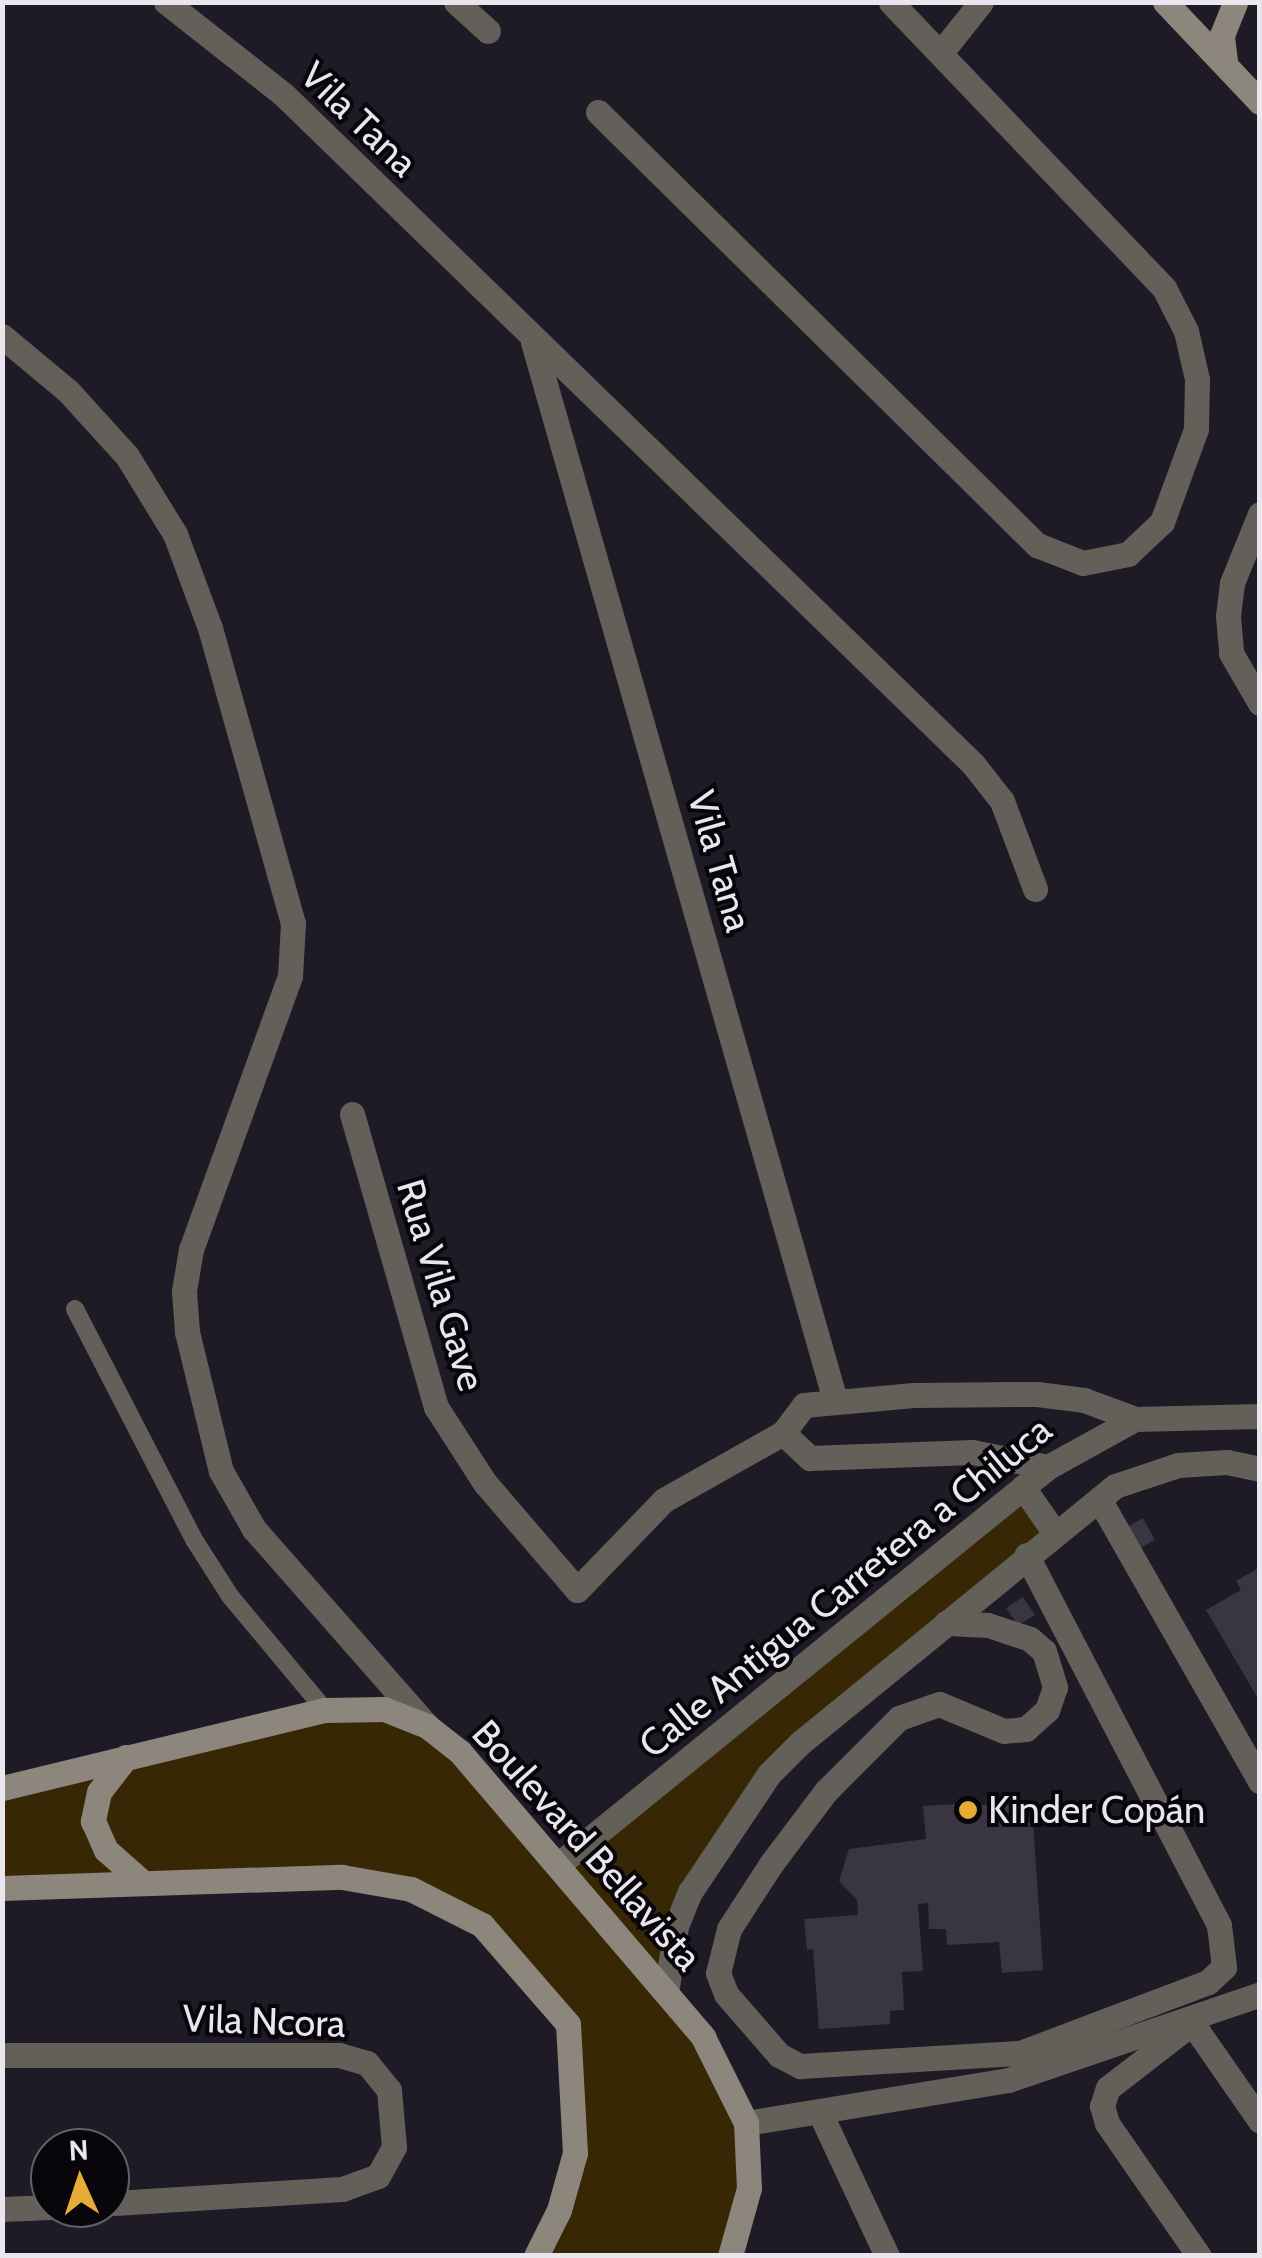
<!DOCTYPE html>
<html>
<head>
<meta charset="utf-8">
<style>
  body { margin:0 }
  #map { position:relative; width:1262px; height:2258px; overflow:hidden; background:#1e1a26; font-family:Cabin,sans-serif }
  div>[style] { position:absolute }
  [style*='--x'] { left:calc(var(--x)*1px); top:calc(var(--y)*1px); width:calc(var(--w)*1px); rotate:calc(var(--a)*1deg) }
  .green>* { inset:0; background:#382705 }
  .building>* { inset:0; background:#393541 }
  .lane>* { height:18px; margin:-9px; padding:0 9px; transform-origin:9px; border-radius:9px; background:#63605a }
  .street>* { height:25px; margin:-12.5px; padding:0 12.5px; transform-origin:12.5px; border-radius:12.5px; background:#63605a }
  .secondary>* { height:25px; margin:-12.5px; padding:0 12.5px; transform-origin:12.5px; border-radius:12.5px; background:#8c867d }
  .dots>* { width:28px; height:28px; translate:-50% -50%; box-sizing:border-box; border:5px solid #08060b; border-radius:50% }
  span { translate:-50% -50%; white-space:nowrap; text-align:center; line-height:1.15; -webkit-text-stroke:8px #08060b; paint-order:stroke }
  .street-label { font-size:38px; color:#e9e6ee }
  .poi-label { font-size:38px; color:#e9e6ee }
  .left { translate:0 -50%; text-align:left }
  .frame { position:absolute; inset:0; border:5px solid #e9e6ee; pointer-events:none }
  .north { position:absolute; left:30px; top:2128px; width:100px; height:100px; box-sizing:border-box; background:#08060b; border:2px solid #626066; border-radius:50%; rotate:357deg; font-size:28px; font-weight:700; line-height:40px; text-align:center; color:#e9e6ee }
  .north::after { content:''; display:block; margin:auto; width:35px; height:45px; background:#e7ac37; clip-path:polygon(50% 0,100% 100%,50% 72%,0 100%) }
</style>
</head>
<body>
<div id="map">
  <div class="green">
    <i style="clip-path:polygon(1020px 1490px,1051px 1535px,801px 1743px,692px 1890px,669px 1983px,562px 1862px)"></i>
    <i style="clip-path:polygon(325px 1710px,427px 1726px,667px 1987px,746px 2123px,730px 2255px,536px 2255px,575px 2153px,568px 2024px,531px 1975px,411px 1889px,3px 1888px,3px 1788px)"></i>
  </div>
  <div class="building">
    <i style="clip-path:polygon(1143px 1518px,1155px 1540px,1136px 1550px,1124px 1529px)"></i>
    <i style="clip-path:polygon(1260px 1567px,1260px 1702px,1206px 1610px,1241px 1590px,1236px 1581px)"></i>
    <i style="clip-path:polygon(1023px 1597px,1035px 1615px,1018px 1625px,1006px 1608px)"></i>
    <i style="clip-path:polygon(1023px 1802px,1025px 1822px,1033px 1822px,1043px 1970px,1002px 1973px,999px 1942px,947px 1945px,946px 1929px,929px 1929px,928px 1903px,918px 1904px,923px 1971px,902px 1972px,904px 2010px,890px 2011px,890px 2024px,819px 2029px,813px 1949px,807px 1950px,804px 1919px,858px 1915px,857px 1900px,839px 1881px,849px 1849px,926px 1839px,923px 1806px,972px 1803px,973px 1812px,982px 1812px,981px 1805px)"></i>
  </div>
  <div class="lane">
    <i style="--x:75;--y:1309;--w:261;--a:62.7"></i>
    <i style="--x:195;--y:1541;--w:65;--a:57.5"></i>
    <i style="--x:230;--y:1596;--w:148;--a:50.2"></i>
  </div>
  <div class="street">
    <i style="--x:166;--y:2;--w:150;--a:38.2"></i>
    <i style="--x:284;--y:95;--w:960;--a:44.16"></i>
    <i style="--x:973;--y:764;--w:47;--a:51.9"></i>
    <i style="--x:1002;--y:801;--w:94;--a:69.4"></i>
    <i style="--x:456;--y:2;--w:43;--a:42.2"></i>
    <i style="--x:943;--y:50;--w:61;--a:-51.6"></i>
    <i style="--x:598;--y:112;--w:617;--a:44.61"></i>
    <i style="--x:1037;--y:545;--w:49;--a:21.4"></i>
    <i style="--x:1083;--y:563;--w:46;--a:-11.3"></i>
    <i style="--x:1128;--y:554;--w:47;--a:-43.3"></i>
    <i style="--x:1162;--y:522;--w:99;--a:-69.9"></i>
    <i style="--x:1196;--y:429;--w:50;--a:-88.9"></i>
    <i style="--x:1197;--y:379;--w:49;--a:-102.9"></i>
    <i style="--x:1186;--y:331;--w:48;--a:-117.1"></i>
    <i style="--x:1164;--y:288;--w:395;--a:-133.7"></i>
    <i style="--x:2;--y:336;--w:86;--a:39.8"></i>
    <i style="--x:68;--y:391;--w:88;--a:47.8"></i>
    <i style="--x:127;--y:456;--w:92;--a:58.4"></i>
    <i style="--x:175;--y:534;--w:100;--a:69.6"></i>
    <i style="--x:210;--y:628;--w:306;--a:74.3"></i>
    <i style="--x:293;--y:923;--w:53;--a:93.2"></i>
    <i style="--x:290;--y:976;--w:290;--a:109.9"></i>
    <i style="--x:191;--y:1249;--w:43;--a:99.5"></i>
    <i style="--x:184;--y:1291;--w:41;--a:85.8"></i>
    <i style="--x:187;--y:1332;--w:143;--a:76.3"></i>
    <i style="--x:221;--y:1471;--w:67;--a:60.4"></i>
    <i style="--x:254;--y:1529;--w:262;--a:48.7"></i>
    <i style="--x:533;--y:342;--w:1100;--a:74.07"></i>
    <i style="--x:1260;--y:514;--w:74;--a:112.1"></i>
    <i style="--x:1232;--y:583;--w:33;--a:97"></i>
    <i style="--x:1228;--y:616;--w:37;--a:85"></i>
    <i style="--x:1231;--y:653;--w:58;--a:59.9"></i>
    <i style="--x:352;--y:1114;--w:305;--a:74"></i>
    <i style="--x:436;--y:1407;--w:90;--a:57.2"></i>
    <i style="--x:485;--y:1483;--w:141;--a:49.3"></i>
    <i style="--x:577;--y:1590;--w:125;--a:-46"></i>
    <i style="--x:664;--y:1500;--w:137;--a:-29.4"></i>
    <i style="--x:783;--y:1433;--w:35;--a:-53"></i>
    <i style="--x:804;--y:1405;--w:110;--a:-5.2"></i>
    <i style="--x:914;--y:1395;--w:123;--a:-0.5"></i>
    <i style="--x:1037;--y:1394;--w:47;--a:7.3"></i>
    <i style="--x:1084;--y:1400;--w:54;--a:20.4"></i>
    <i style="--x:783;--y:1433;--w:37;--a:43"></i>
    <i style="--x:810;--y:1458;--w:162;--a:-2.1"></i>
    <i style="--x:972;--y:1452;--w:77;--a:11.2"></i>
    <i style="--x:1023;--y:1487;--w:55;--a:55.4"></i>
    <i style="--x:1099;--y:1499;--w:325;--a:60.3"></i>
    <i style="--x:946;--y:1623;--w:42;--a:2.7"></i>
    <i style="--x:988;--y:1625;--w:44;--a:18.4"></i>
    <i style="--x:1030;--y:1639;--w:18;--a:41"></i>
    <i style="--x:1044;--y:1651;--w:38;--a:73"></i>
    <i style="--x:1055;--y:1687;--w:24;--a:109"></i>
    <i style="--x:1047;--y:1710;--w:28;--a:138"></i>
    <i style="--x:1026;--y:1729;--w:22;--a:175"></i>
    <i style="--x:1004;--y:1731;--w:70;--a:-157.4"></i>
    <i style="--x:939;--y:1704;--w:42;--a:160.7"></i>
    <i style="--x:899;--y:1718;--w:103;--a:135"></i>
    <i style="--x:826;--y:1791;--w:91;--a:127"></i>
    <i style="--x:771;--y:1864;--w:77;--a:122.9"></i>
    <i style="--x:729;--y:1929;--w:45;--a:104"></i>
    <i style="--x:718;--y:1973;--w:22;--a:69"></i>
    <i style="--x:726;--y:1994;--w:81;--a:49"></i>
    <i style="--x:779;--y:2055;--w:24;--a:28"></i>
    <i style="--x:800;--y:2066;--w:220;--a:-3.4"></i>
    <i style="--x:1020;--y:2053;--w:201;--a:-20.7"></i>
    <i style="--x:1208;--y:1982;--w:22;--a:-43"></i>
    <i style="--x:1224;--y:1967;--w:42;--a:-96.8"></i>
    <i style="--x:1219;--y:1925;--w:417;--a:-117.5"></i>
    <i style="--x:559;--y:1864;--w:630;--a:-39.07"></i>
    <i style="--x:1048;--y:1467;--w:99;--a:-28.9"></i>
    <i style="--x:1135;--y:1419;--w:125;--a:-1.4"></i>
    <i style="--x:667;--y:1987;--w:62;--a:-81.6"></i>
    <i style="--x:676;--y:1926;--w:37;--a:-68"></i>
    <i style="--x:690;--y:1892;--w:142;--a:-56.2"></i>
    <i style="--x:769;--y:1774;--w:44;--a:-45"></i>
    <i style="--x:800;--y:1743;--w:407;--a:-39.2"></i>
    <i style="--x:1115;--y:1486;--w:66;--a:-18.4"></i>
    <i style="--x:1178;--y:1465;--w:49;--a:-3.5"></i>
    <i style="--x:1227;--y:1462;--w:34;--a:12"></i>
    <i style="--x:2;--y:2055;--w:337;--a:0"></i>
    <i style="--x:339;--y:2055;--w:29;--a:16"></i>
    <i style="--x:367;--y:2063;--w:35;--a:51"></i>
    <i style="--x:389;--y:2090;--w:57;--a:85"></i>
    <i style="--x:394;--y:2147;--w:33;--a:119"></i>
    <i style="--x:378;--y:2176;--w:38;--a:160"></i>
    <i style="--x:342;--y:2189;--w:232;--a:176.5"></i>
    <i style="--x:821;--y:2115;--w:156;--a:64.9"></i>
    <i style="--x:746;--y:2123;--w:266;--a:-9.3"></i>
    <i style="--x:1008;--y:2080;--w:266;--a:-18.8"></i>
    <i style="--x:2;--y:2209;--w:48;--a:-2.4"></i>
    <i style="--x:1199;--y:2256;--w:162;--a:-124.7"></i>
    <i style="--x:1107;--y:2123;--w:18;--a:-106"></i>
    <i style="--x:1102;--y:2106;--w:19;--a:-72"></i>
    <i style="--x:1108;--y:2088;--w:106;--a:-37.7"></i>
    <i style="--x:1192;--y:2023;--w:119;--a:55.2"></i>
  </div>
  <div class="secondary">
    <i style="--x:1165;--y:2;--w:138;--a:46.5"></i>
    <i style="--x:1225;--y:61;--w:26;--a:-97"></i>
    <i style="--x:1222;--y:35;--w:35;--a:-68"></i>
    <i style="--x:126;--y:1757;--w:44;--a:127.6"></i>
    <i style="--x:99;--y:1792;--w:30;--a:102"></i>
    <i style="--x:93;--y:1821;--w:32;--a:66"></i>
    <i style="--x:106;--y:1850;--w:48;--a:41.6"></i>
    <i style="--x:2;--y:1788;--w:332;--a:-13.6"></i>
    <i style="--x:325;--y:1710;--w:59;--a:-1"></i>
    <i style="--x:384;--y:1709;--w:46;--a:21.6"></i>
    <i style="--x:427;--y:1726;--w:42;--a:38.2"></i>
    <i style="--x:460;--y:1752;--w:375;--a:49.5"></i>
    <i style="--x:703;--y:2037;--w:96;--a:63.4"></i>
    <i style="--x:746;--y:2123;--w:65;--a:87.4"></i>
    <i style="--x:749;--y:2188;--w:71;--a:105.6"></i>
    <i style="--x:2;--y:1888;--w:340;--a:-1.9"></i>
    <i style="--x:342;--y:1877;--w:70;--a:9.9"></i>
    <i style="--x:411;--y:1889;--w:80;--a:26.9"></i>
    <i style="--x:482;--y:1925;--w:131;--a:49"></i>
    <i style="--x:568;--y:2024;--w:129;--a:86.9"></i>
    <i style="--x:575;--y:2153;--w:59;--a:105.7"></i>
    <i style="--x:559;--y:2210;--w:51;--a:116.6"></i>
  </div>
  <div class="dots">
    <i style="left:968px;top:1810px;background:#e7ac37"></i>
  </div>
  <div class="street-label">
    <span style="left:359px;top:119px;rotate:44deg">Vila Tana</span>
    <span style="left:720px;top:861px;rotate:74deg">Vila Tana</span>
    <span style="left:441px;top:1285px;rotate:73deg">Rua Vila Gave</span>
    <span style="left:845px;top:1587px;rotate:-39deg">Calle Antigua Carretera a Chiluca</span>
    <span style="left:587px;top:1845px;rotate:48deg">Boulevard Bellavista</span>
    <span style="left:264px;top:2021px;rotate:2deg">Vila Ncora</span>
  </div>
  <div class="poi-label">
    <span class="left" style="left:988px;top:1810px">Kinder Copán</span>
  </div>
  <div class="frame"></div>
  <div class="north">N</div>
</div>
</body>
</html>
